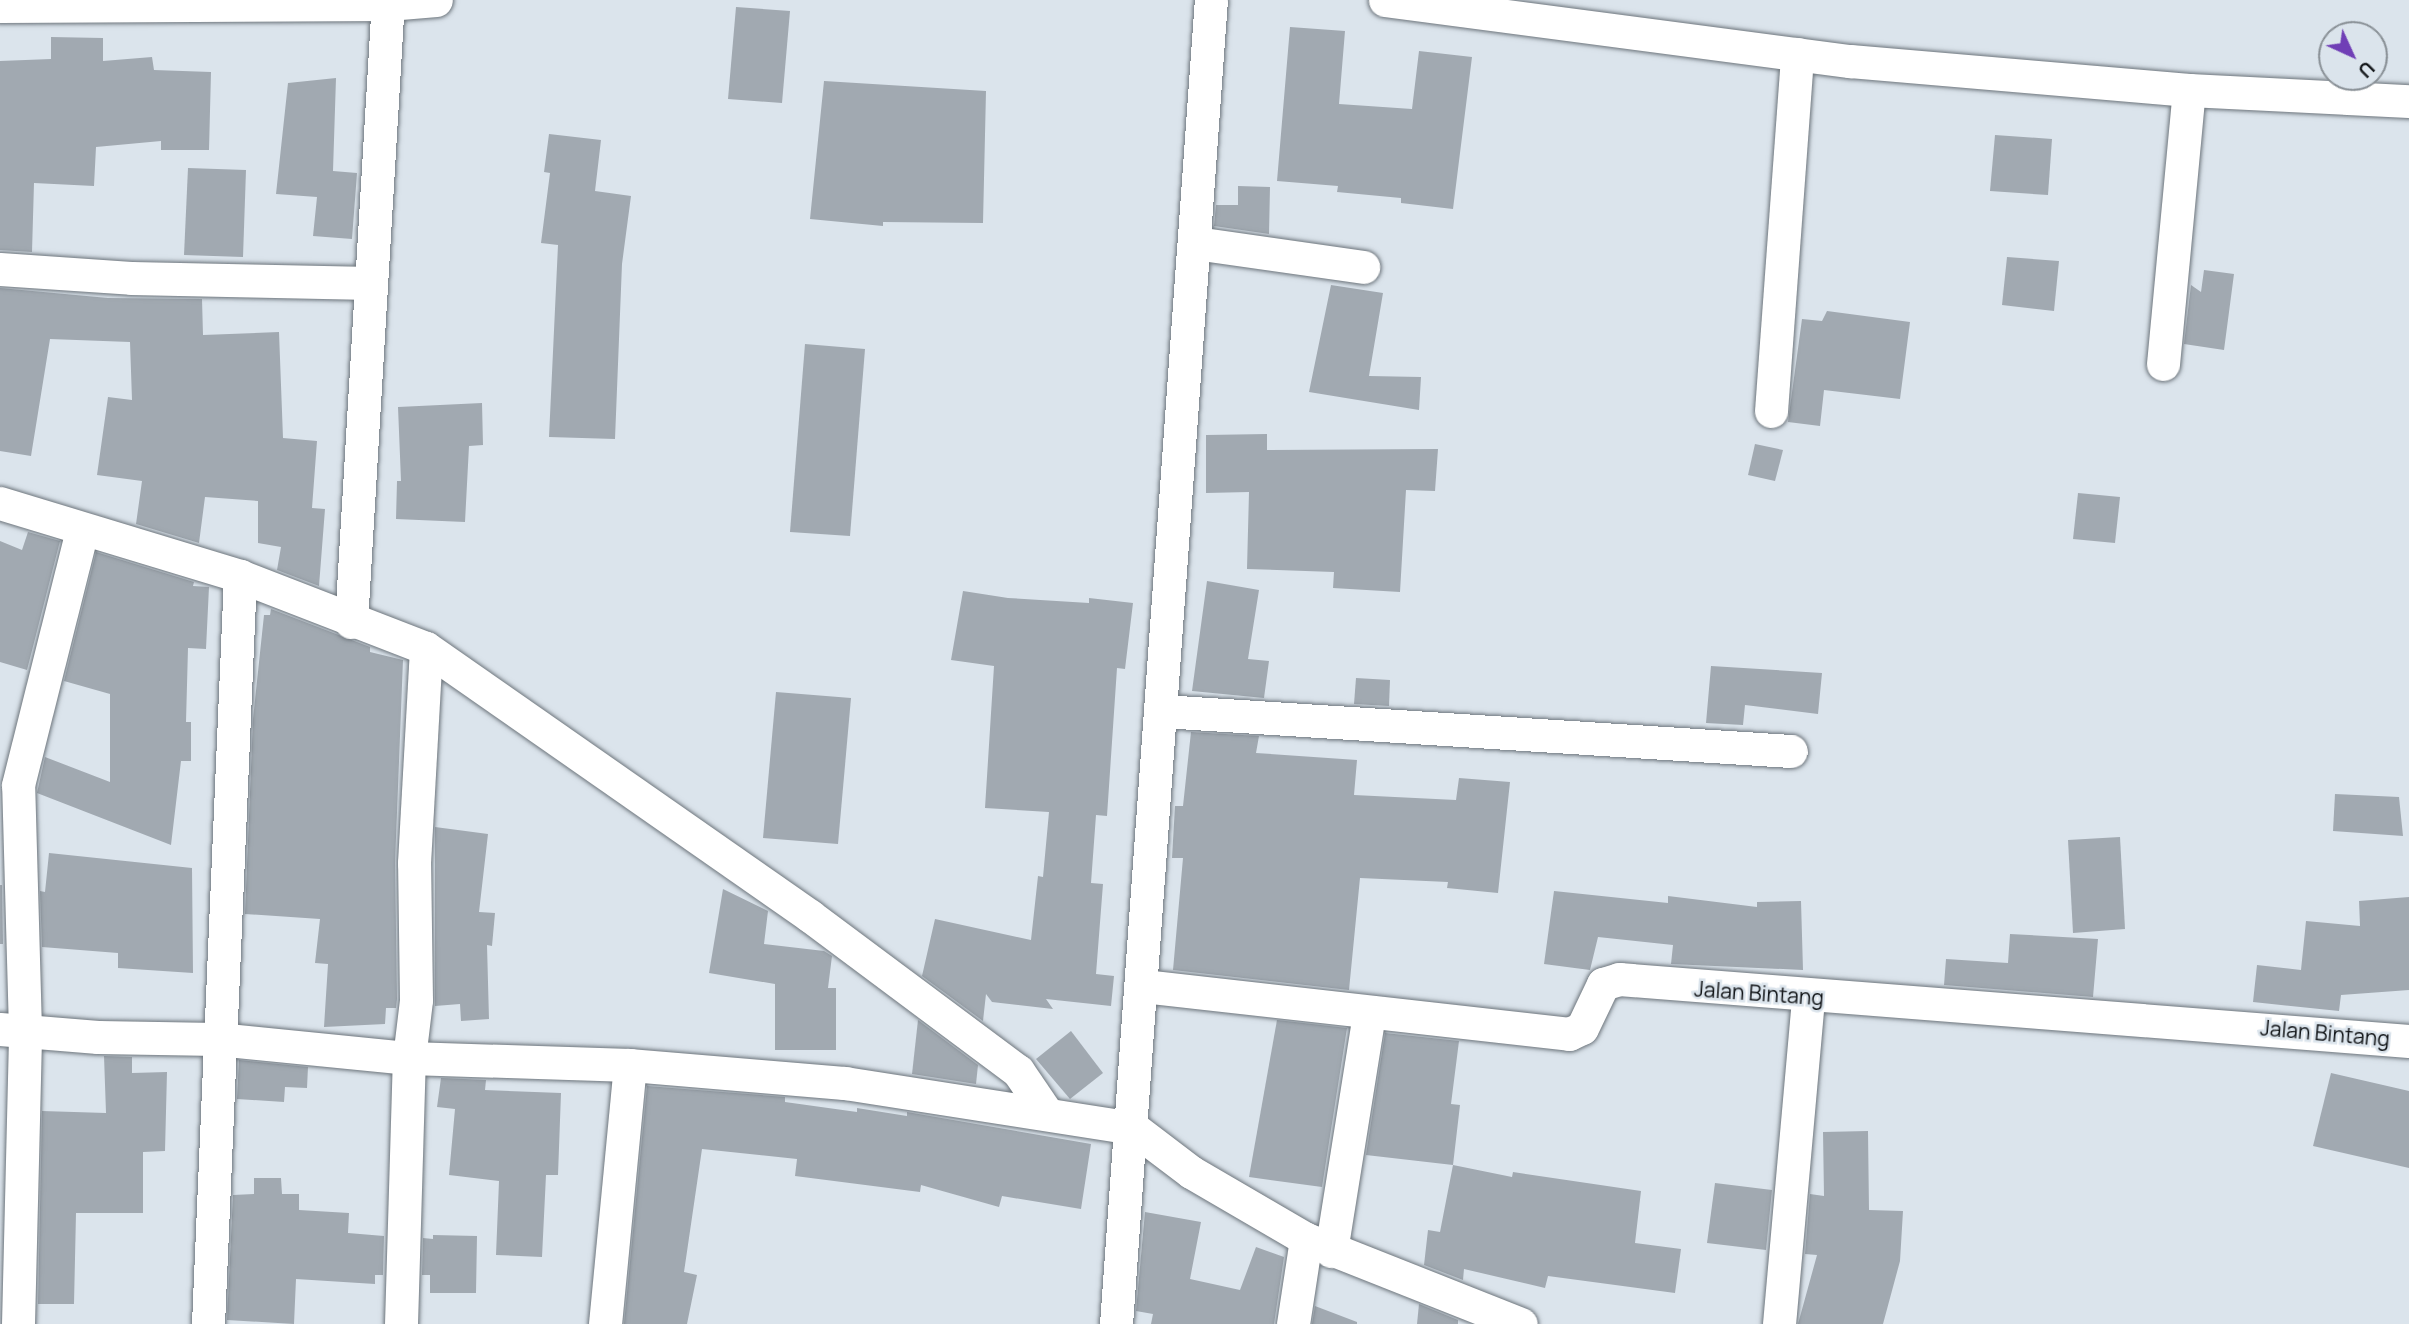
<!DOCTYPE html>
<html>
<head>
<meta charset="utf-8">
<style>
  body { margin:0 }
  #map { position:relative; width:2409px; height:1324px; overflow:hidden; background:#dbe4ec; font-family:Manrope,sans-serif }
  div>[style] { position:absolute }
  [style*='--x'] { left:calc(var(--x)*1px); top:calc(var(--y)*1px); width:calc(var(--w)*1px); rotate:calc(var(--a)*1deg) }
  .building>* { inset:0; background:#a1a9b1 }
  .roads { filter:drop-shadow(0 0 2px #6d757c) drop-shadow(0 0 2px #6d757c) }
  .street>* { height:33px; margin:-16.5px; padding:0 16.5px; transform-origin:16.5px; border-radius:16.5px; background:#fff }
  span { translate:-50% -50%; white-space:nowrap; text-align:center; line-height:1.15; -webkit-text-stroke:5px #dbe4ec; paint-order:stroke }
  .street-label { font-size:21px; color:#0e1114 }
  .north { position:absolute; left:2318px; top:21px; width:70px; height:70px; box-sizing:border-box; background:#dbe4ec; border:2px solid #899096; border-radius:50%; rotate:135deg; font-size:19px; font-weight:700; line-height:28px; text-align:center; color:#0e1114 }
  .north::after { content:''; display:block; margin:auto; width:24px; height:32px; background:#703fb6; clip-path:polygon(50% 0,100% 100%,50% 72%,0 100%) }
</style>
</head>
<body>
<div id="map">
  <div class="building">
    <i style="clip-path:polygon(736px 7px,790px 11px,782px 103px,728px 99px)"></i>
    <i style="clip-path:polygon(1290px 27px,1345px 31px,1339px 104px,1412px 109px,1419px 51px,1472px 57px,1453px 209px,1401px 203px,1401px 198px,1337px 192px,1338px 186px,1277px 181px)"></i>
    <i style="clip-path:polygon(51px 37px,103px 38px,103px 61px,152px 57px,154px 70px,211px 72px,209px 150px,161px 150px,161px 141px,96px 147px,94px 186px,34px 183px,32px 252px,0 250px,0 61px,51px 59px)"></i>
    <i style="clip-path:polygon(336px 78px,333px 171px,357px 173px,352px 239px,313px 236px,317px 197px,276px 194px,288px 83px)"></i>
    <i style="clip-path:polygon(824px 81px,986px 91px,983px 223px,883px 222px,883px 226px,810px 219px)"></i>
    <i style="clip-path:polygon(549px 134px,601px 140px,595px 191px,631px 196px,622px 264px,615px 439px,549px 437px,558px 245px,541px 243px,550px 173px,544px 172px)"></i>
    <i style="clip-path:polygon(1995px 135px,2052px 139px,2048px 195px,1990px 191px)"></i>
    <i style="clip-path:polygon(188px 168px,246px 170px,243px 257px,184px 255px)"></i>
    <i style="clip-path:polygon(1238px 186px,1270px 187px,1269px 234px,1214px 226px,1216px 205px,1238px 205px)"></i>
    <i style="clip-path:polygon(2007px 257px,2059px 261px,2054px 311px,2002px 305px)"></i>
    <i style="clip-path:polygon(2204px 270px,2234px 274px,2224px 350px,2184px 344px,2191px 285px,2201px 292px)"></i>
    <i style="clip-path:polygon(1331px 285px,1383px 293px,1369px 376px,1421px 377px,1419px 410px,1309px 392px)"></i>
    <i style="clip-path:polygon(0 288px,108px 298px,202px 299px,203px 335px,279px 332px,283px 438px,317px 441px,312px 508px,325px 509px,319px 586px,277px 570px,281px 547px,258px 543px,258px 501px,205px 497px,199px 543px,136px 524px,142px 481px,97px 475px,108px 397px,132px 400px,130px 342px,50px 339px,31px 456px,0 451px)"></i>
    <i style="clip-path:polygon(1827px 311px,1910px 322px,1900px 399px,1824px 390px,1820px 426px,1788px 422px,1802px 319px,1822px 321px)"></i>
    <i style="clip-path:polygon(805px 344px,865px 349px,850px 536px,790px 532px)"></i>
    <i style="clip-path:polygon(482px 403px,483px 445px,469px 446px,465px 522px,396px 519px,397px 481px,401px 481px,398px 407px)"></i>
    <i style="clip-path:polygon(1267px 434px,1267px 450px,1438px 449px,1435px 491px,1406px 490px,1400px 592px,1333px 588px,1334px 572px,1247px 569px,1249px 492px,1206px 493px,1206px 435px)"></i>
    <i style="clip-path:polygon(1755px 444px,1783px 450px,1775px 481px,1748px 475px)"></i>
    <i style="clip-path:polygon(2078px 493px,2120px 497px,2115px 543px,2073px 539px)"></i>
    <i style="clip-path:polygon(28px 532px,60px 541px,27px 670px,0 662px,0 541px,22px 550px)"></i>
    <i style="clip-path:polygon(96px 552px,194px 582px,193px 586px,209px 587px,206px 649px,188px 648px,186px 722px,191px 722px,191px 761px,181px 761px,171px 845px,37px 793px,45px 757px,110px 782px,110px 694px,64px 681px)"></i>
    <i style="clip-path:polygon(1207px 581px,1259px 590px,1248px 659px,1269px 661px,1264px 698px,1192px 691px)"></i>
    <i style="clip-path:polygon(963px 591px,1008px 598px,1089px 603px,1089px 598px,1133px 603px,1125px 669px,1117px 668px,1107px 816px,1096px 815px,1091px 883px,1103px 884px,1096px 974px,1114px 976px,1111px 1006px,1046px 999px,1053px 1009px,992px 1002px,986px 994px,983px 1021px,922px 976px,935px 919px,1031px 940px,1038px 876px,1043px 877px,1049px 812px,985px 808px,994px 666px,951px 660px)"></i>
    <i style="clip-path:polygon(271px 609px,370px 647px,370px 652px,403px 660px,395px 863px,397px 999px,396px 1008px,386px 1008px,385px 1024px,324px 1027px,328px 964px,315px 963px,320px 919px,245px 914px,253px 719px,264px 615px,270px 615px)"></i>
    <i style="clip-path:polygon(1711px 666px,1822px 673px,1818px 714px,1745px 705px,1743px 725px,1706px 723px)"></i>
    <i style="clip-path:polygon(1356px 678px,1390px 680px,1389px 706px,1354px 704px)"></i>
    <i style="clip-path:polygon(776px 692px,851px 698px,838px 844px,763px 838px)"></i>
    <i style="clip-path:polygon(1191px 732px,1259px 736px,1256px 753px,1357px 760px,1354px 795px,1456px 800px,1459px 778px,1510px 782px,1498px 893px,1447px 888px,1448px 882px,1360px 878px,1349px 990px,1173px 970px,1183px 858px,1172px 858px,1175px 806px,1183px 806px)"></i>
    <i style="clip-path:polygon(2335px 794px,2399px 797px,2403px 836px,2333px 831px)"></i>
    <i style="clip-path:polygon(435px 827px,488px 834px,479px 912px,495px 913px,492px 946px,487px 945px,489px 1019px,461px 1021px,460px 1004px,435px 1006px)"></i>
    <i style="clip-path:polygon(2120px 837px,2125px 929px,2073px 933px,2068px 840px)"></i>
    <i style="clip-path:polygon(49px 853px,192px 868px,193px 973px,118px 968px,118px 953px,42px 947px,40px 891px,45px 892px)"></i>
    <i style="clip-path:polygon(0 885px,2px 885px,3px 944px,0 944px)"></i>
    <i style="clip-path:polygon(723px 889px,768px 911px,764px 944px,824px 951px,832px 956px,828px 988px,836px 988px,836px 1050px,775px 1050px,775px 984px,709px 973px)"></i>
    <i style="clip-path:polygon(1554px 891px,1668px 903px,1668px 896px,1757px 907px,1757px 902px,1801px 901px,1803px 970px,1671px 964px,1673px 945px,1598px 937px,1590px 970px,1544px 964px)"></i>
    <i style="clip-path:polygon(2409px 897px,2409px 990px,2341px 995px,2339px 1011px,2253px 1002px,2257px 965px,2301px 970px,2306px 921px,2360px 926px,2359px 901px)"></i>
    <i style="clip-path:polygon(2010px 934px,2098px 939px,2093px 997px,1944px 985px,1946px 959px,2008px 963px)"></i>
    <i style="clip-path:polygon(918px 1020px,978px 1065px,976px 1084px,912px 1074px)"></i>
    <i style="clip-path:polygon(1277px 1020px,1347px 1028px,1322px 1187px,1249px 1177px)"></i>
    <i style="clip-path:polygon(1071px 1031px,1103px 1073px,1070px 1099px,1036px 1059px)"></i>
    <i style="clip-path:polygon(1385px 1033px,1459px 1041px,1451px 1104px,1460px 1105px,1453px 1165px,1366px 1155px)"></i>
    <i style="clip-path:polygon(104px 1056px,132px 1057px,132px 1073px,167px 1072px,165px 1151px,143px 1152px,143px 1213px,76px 1213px,74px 1304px,38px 1304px,42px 1111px,106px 1113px)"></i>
    <i style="clip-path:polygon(239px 1060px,308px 1067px,307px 1088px,285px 1087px,284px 1102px,237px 1099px)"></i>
    <i style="clip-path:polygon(2331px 1073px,2409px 1091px,2409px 1168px,2313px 1146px)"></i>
    <i style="clip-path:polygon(441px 1078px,486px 1080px,485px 1090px,561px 1093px,558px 1175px,546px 1175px,542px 1257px,496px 1255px,499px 1181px,449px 1175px,455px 1109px,437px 1107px)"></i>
    <i style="clip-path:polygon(647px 1086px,785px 1097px,785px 1102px,857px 1112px,857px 1108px,907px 1116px,907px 1112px,1091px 1144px,1081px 1209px,1002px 1196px,999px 1207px,921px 1185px,920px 1192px,795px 1176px,797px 1159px,702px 1149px,684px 1272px,697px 1275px,687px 1324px,624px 1324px)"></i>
    <i style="clip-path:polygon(1868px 1131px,1869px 1210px,1903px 1211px,1900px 1261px,1883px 1324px,1798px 1324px,1817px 1255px,1805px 1254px,1810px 1194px,1824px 1196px,1823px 1132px)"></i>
    <i style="clip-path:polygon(1453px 1165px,1512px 1177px,1513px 1172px,1641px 1191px,1635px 1243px,1681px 1249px,1675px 1293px,1548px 1276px,1545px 1288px,1464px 1269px,1463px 1280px,1424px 1265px,1428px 1230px,1440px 1232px)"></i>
    <i style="clip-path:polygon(254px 1178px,281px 1178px,282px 1194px,299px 1194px,299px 1210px,349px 1213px,348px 1233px,384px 1236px,383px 1275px,375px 1275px,375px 1284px,296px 1279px,294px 1324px,227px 1320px,233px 1195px,254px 1194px)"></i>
    <i style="clip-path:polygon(1715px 1183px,1772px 1190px,1766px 1250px,1707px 1243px)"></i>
    <i style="clip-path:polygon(1145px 1212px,1201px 1222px,1190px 1279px,1240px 1290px,1256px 1247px,1284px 1257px,1274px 1324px,1151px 1324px,1153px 1314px,1136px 1311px)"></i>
    <i style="clip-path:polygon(433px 1235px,477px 1236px,476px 1293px,430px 1293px,430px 1275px,422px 1275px,423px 1238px,433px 1239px)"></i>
    <i style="clip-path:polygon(1419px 1304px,1458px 1320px,1458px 1324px,1417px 1324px)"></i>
    <i style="clip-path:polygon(1315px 1306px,1357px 1322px,1357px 1324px,1312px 1324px)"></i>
  </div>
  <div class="roads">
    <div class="street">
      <i style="--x:1385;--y:0;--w:469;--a:7.5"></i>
      <i style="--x:1850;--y:61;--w:340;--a:4.9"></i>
      <i style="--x:2189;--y:90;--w:220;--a:2.9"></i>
      <i style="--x:0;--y:6;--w:388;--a:-0.3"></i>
      <i style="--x:388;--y:4;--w:48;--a:-4.8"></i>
      <i style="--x:1195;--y:243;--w:170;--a:8.1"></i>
      <i style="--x:0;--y:269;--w:131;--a:3.9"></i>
      <i style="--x:131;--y:278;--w:240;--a:1.2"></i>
      <i style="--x:2163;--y:364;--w:275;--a:-84.6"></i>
      <i style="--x:1771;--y:411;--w:358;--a:-85.8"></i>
      <i style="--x:0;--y:503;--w:251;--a:16.9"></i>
      <i style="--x:240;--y:576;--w:199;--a:21.2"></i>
      <i style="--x:426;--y:648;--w:468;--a:34.9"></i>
      <i style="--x:810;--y:916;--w:259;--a:36.7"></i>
      <i style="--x:1018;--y:1071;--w:50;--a:55.7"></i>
      <i style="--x:351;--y:622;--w:623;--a:-86.6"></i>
      <i style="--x:1162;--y:711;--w:630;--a:3.64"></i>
      <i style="--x:1143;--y:986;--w:429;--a:6.4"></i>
      <i style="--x:1569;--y:1034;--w:14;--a:-25"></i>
      <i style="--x:1582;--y:1028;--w:49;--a:-64.5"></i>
      <i style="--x:1603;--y:984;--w:17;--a:-17"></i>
      <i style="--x:1619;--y:979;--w:792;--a:4.49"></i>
      <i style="--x:0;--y:1029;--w:98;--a:4.7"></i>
      <i style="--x:98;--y:1037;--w:119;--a:1"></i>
      <i style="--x:217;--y:1039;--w:193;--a:5.7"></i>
      <i style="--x:409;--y:1058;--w:221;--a:1.8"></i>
      <i style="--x:630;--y:1065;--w:216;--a:4.8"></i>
      <i style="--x:845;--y:1083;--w:291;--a:8.9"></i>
      <i style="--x:1133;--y:1128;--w:73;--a:37.2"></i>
      <i style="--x:1191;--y:1172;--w:133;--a:30.2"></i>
      <i style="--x:1306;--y:1239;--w:231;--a:21.6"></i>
      <i style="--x:1331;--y:1251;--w:241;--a:-80.9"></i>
      <i style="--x:18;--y:1324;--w:294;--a:-88.6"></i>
      <i style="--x:25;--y:1030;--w:245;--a:-91.6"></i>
      <i style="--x:18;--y:785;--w:262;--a:-75.9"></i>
      <i style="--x:208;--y:1324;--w:749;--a:-87.55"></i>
      <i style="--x:401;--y:1324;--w:266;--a:-88.3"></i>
      <i style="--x:409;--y:1058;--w:58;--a:-83.1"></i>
      <i style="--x:416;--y:1000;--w:137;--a:-90.8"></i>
      <i style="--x:414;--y:863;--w:215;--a:-86.8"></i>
      <i style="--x:605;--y:1324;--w:260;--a:-84.5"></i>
      <i style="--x:1116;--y:1324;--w:1327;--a:-85.9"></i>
      <i style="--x:1293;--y:1324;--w:86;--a:-81.3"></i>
      <i style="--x:1779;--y:1324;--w:329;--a:-84.9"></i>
    </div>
  </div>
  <div class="street-label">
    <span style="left:1759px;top:993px;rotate:4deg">Jalan Bintang</span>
    <span style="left:2325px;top:1033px;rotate:5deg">Jalan Bintang</span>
  </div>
  <div class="north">U</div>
</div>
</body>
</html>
